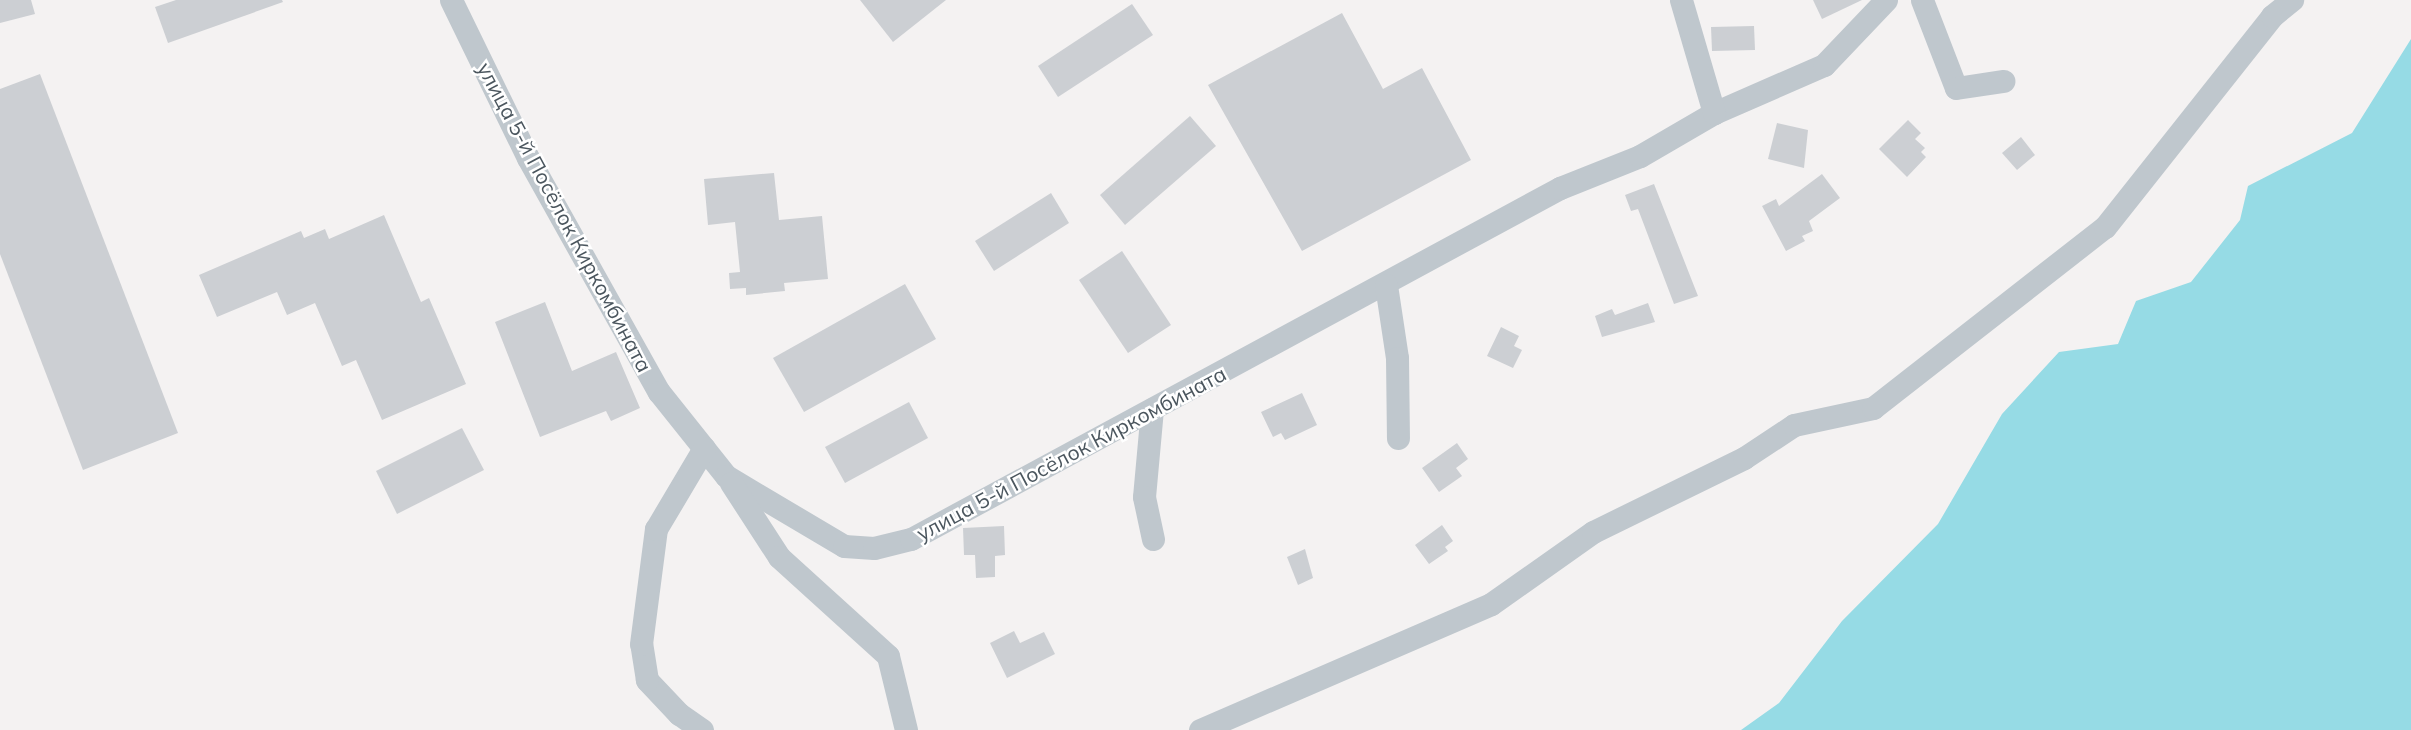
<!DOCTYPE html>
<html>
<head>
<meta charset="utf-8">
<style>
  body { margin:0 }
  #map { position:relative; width:2411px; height:730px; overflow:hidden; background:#f4f2f2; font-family:Mulish,sans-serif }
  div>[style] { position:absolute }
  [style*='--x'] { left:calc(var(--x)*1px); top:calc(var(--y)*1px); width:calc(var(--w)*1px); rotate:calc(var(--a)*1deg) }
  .water>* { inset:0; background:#96dbe5 }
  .building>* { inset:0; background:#cccfd3 }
  .street>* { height:23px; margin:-11.5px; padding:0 11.5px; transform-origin:11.5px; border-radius:11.5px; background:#bfc7cd }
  span { translate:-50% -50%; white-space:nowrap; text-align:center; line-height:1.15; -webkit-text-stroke:5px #fff; paint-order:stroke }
  .street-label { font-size:21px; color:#4b565e }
</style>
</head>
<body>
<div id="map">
  <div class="water">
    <i style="clip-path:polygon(2411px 39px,2411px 730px,1741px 730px,1779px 703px,1842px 621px,1938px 524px,2002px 414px,2059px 352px,2118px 344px,2136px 301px,2191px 282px,2240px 220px,2248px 186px,2352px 133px)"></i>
  </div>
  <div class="building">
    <i style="clip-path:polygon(0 0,31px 0,35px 14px,0 23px)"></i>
    <i style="clip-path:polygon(176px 0,282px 0,283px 2px,168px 43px,155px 7px)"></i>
    <i style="clip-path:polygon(860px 0,946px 0,893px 42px)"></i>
    <i style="clip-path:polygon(1813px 0,1862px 0,1822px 19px)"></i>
    <i style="clip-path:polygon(1132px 4px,1153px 35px,1058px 97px,1038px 66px)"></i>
    <i style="clip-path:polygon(1342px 13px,1383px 89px,1422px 68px,1471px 160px,1302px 251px,1208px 85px)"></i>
    <i style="clip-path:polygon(1754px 26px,1755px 50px,1712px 51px,1711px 27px)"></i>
    <i style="clip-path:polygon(40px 74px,178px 433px,83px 470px,0 254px,0 89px)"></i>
    <i style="clip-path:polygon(1190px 116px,1216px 146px,1125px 225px,1100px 195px)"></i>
    <i style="clip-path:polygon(1908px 120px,1921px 133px,1915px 139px,1925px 148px,1921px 152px,1926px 157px,1907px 177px,1879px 149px)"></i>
    <i style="clip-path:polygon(1777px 123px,1808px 130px,1804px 168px,1768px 159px)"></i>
    <i style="clip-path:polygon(2021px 137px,2035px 155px,2017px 170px,2002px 153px)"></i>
    <i style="clip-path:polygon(774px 173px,779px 220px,822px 216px,828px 279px,784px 283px,785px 291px,746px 295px,746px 288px,730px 289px,729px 273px,740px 272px,735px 222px,708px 225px,704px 179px)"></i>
    <i style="clip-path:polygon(1822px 174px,1840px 198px,1809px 221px,1813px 231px,1802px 236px,1805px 241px,1786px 251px,1762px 206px,1776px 199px,1779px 206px)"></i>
    <i style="clip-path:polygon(1654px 184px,1698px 296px,1674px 304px,1638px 209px,1631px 211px,1625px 195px)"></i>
    <i style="clip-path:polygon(1051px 193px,1069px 223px,994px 271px,975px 241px)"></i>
    <i style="clip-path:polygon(384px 215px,421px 302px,429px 298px,466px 384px,382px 420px,356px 360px,342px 366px,315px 303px,287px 315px,277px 292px,217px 317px,199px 275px,301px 231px,304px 238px,325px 229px,329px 239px)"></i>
    <i style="clip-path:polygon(1122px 251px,1171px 325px,1128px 353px,1079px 280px)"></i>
    <i style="clip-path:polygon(905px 284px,936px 339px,804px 412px,773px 358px)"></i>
    <i style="clip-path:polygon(545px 302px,572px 371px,616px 352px,640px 408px,611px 421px,606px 411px,540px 437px,495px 322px)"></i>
    <i style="clip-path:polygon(1648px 303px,1655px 322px,1602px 337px,1595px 316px,1612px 309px,1615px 315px)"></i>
    <i style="clip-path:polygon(1501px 327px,1519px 336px,1514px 346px,1522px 350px,1513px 368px,1487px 356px)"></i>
    <i style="clip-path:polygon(1302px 393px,1317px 425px,1285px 440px,1281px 433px,1273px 437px,1261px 412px)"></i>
    <i style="clip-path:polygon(909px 402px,928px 438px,845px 483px,825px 447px)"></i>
    <i style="clip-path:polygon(462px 428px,484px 470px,397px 514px,376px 471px)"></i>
    <i style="clip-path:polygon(1457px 443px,1468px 459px,1456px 468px,1462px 476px,1439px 492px,1422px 468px)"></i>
    <i style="clip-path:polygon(1442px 525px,1453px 541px,1445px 547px,1448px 551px,1429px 564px,1415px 545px)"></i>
    <i style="clip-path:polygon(1004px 526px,1005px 555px,995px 556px,995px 577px,976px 578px,975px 555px,964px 555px,963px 528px)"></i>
    <i style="clip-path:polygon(1305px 549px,1313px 578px,1298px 585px,1287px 557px)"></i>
    <i style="clip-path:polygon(1014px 631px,1020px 643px,1044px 632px,1055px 654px,1007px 678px,990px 643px)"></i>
  </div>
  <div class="street">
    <i style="--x:451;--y:0;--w:176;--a:64"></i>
    <i style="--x:528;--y:158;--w:268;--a:60.8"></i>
    <i style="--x:659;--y:392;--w:107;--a:51.4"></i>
    <i style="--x:726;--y:476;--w:137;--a:30.7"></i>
    <i style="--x:844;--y:546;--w:30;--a:4"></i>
    <i style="--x:874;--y:548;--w:38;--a:-14"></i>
    <i style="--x:911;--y:539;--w:738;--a:-28.41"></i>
    <i style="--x:1560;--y:188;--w:86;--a:-21.8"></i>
    <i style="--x:1640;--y:156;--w:86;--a:-30.2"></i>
    <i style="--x:1714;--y:113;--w:120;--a:-23.6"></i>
    <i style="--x:1824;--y:65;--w:90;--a:-46.4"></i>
    <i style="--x:1681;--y:0;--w:118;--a:73.7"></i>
    <i style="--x:1922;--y:0;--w:94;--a:68.9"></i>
    <i style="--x:1956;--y:88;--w:48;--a:-8.5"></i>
    <i style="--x:1386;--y:285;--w:74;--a:81.4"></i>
    <i style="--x:1397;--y:358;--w:80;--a:89.3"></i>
    <i style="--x:1152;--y:409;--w:88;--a:95.2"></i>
    <i style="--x:1144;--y:497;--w:43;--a:77.9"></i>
    <i style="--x:731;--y:483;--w:88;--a:57"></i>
    <i style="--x:779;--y:557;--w:147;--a:42.2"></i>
    <i style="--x:888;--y:656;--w:76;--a:76.3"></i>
    <i style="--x:702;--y:730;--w:28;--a:-145"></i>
    <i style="--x:679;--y:714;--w:47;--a:-133.3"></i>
    <i style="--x:647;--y:680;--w:36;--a:-99"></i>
    <i style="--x:641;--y:644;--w:116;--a:-82.6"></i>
    <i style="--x:656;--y:529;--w:94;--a:-59.3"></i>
    <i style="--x:1200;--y:730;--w:317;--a:-23.4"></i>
    <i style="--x:1491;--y:604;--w:125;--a:-35.2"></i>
    <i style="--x:1593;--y:532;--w:168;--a:-26.1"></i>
    <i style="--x:1744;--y:458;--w:60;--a:-33.4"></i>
    <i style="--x:1794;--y:425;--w:81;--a:-12.1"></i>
    <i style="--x:1873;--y:408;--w:294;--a:-38"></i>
    <i style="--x:2105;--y:227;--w:269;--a:-51.6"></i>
    <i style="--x:2272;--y:16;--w:26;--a:-39"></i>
  </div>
  <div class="street-label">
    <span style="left:565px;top:217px;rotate:62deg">улица 5-й Посёлок Киркомбината</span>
    <span style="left:1071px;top:453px;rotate:-28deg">улица 5-й Посёлок Киркомбината</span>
  </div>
</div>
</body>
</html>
